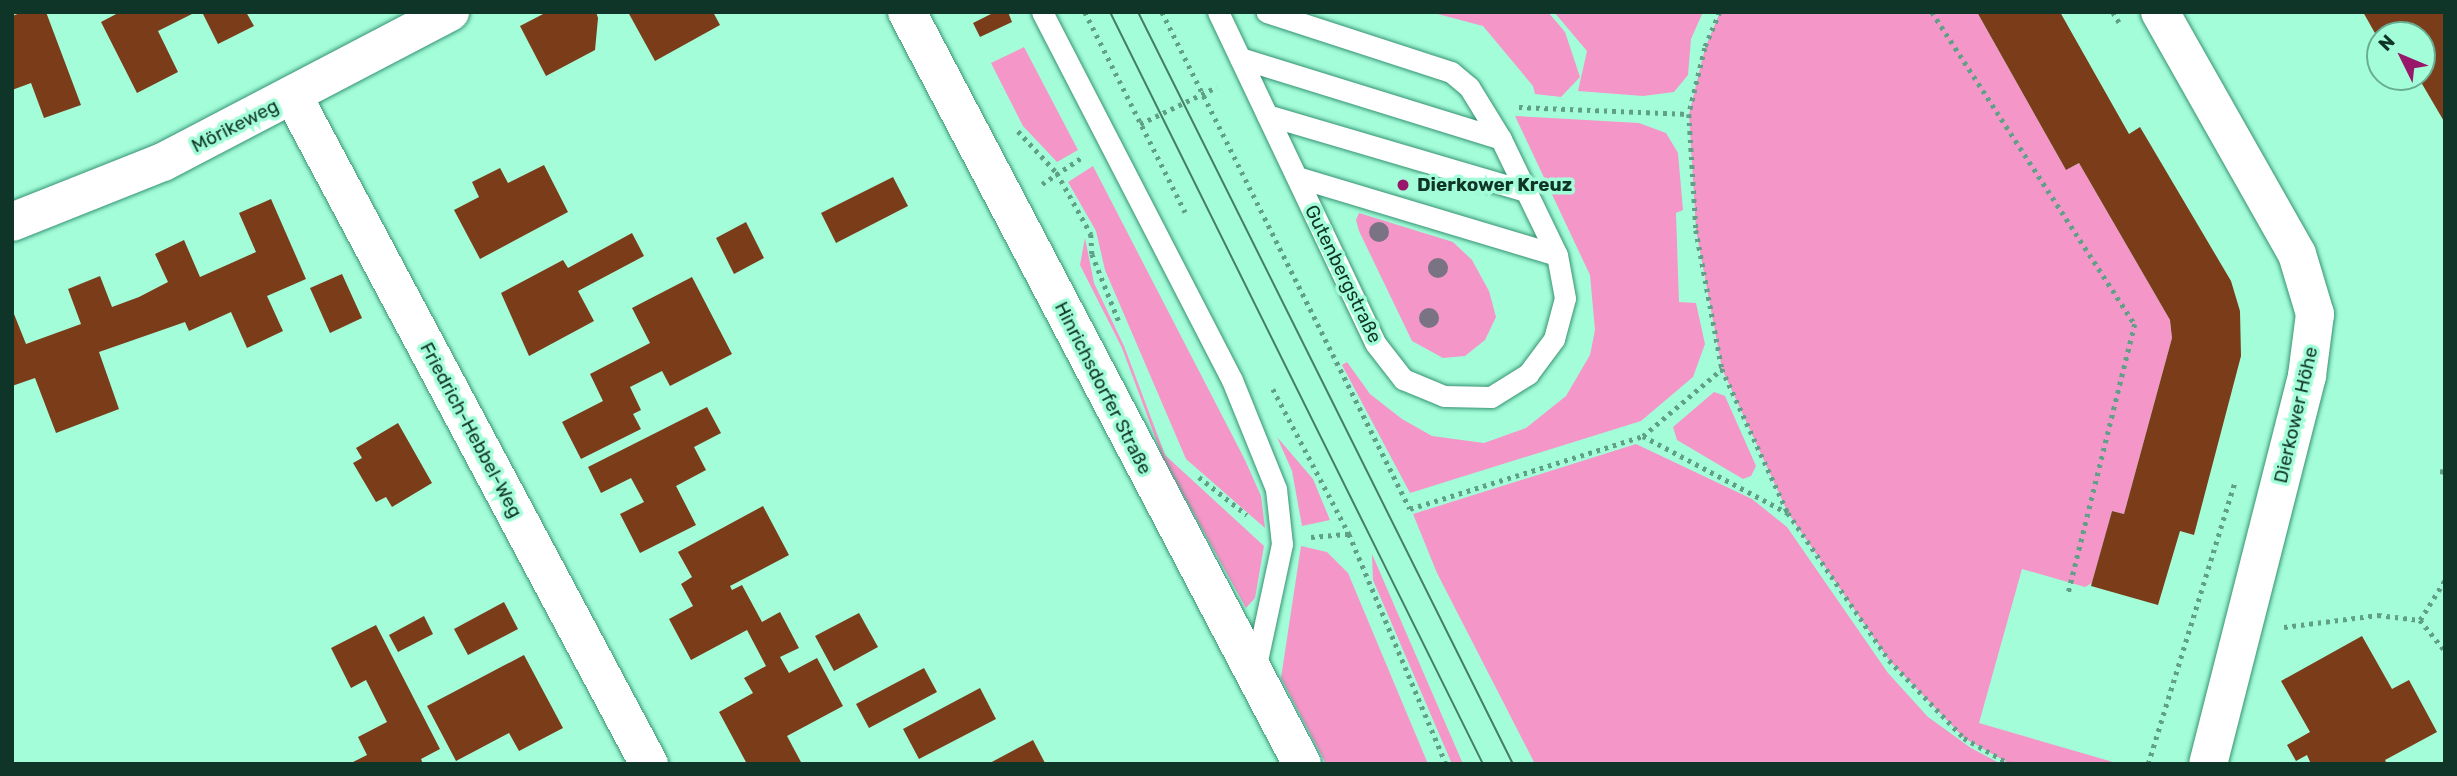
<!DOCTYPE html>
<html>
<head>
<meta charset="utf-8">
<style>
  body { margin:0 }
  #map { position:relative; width:2457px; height:776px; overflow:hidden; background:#a3fdd9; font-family:Rubik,sans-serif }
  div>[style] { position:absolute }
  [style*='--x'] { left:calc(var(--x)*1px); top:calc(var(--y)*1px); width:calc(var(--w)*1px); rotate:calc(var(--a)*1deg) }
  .green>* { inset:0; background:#f596c9 }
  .building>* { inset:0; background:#7b3c19 }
  .path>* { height:4.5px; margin-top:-2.25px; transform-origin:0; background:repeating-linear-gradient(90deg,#5fa087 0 3.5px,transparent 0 8.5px) }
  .roads { filter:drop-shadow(0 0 2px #379273) drop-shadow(0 0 2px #379273) }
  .lane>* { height:21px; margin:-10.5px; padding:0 10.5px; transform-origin:10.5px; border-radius:10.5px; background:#fff }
  .street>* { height:38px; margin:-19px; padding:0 19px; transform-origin:19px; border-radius:19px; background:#fff }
  .secondary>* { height:38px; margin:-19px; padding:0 19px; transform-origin:19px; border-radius:19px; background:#fff }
  .tram>* { height:2px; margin:-1px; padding:0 1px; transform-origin:1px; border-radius:1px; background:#457d68 }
  .trees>* { width:20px; height:20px; margin:-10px; border-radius:50%; background:#7a7383 }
  .dots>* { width:19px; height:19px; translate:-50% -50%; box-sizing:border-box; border:4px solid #a3fdd9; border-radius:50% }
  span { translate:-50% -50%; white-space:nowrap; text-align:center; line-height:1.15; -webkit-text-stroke:7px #a3fdd9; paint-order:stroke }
  .street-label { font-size:19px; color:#0f3528 }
  .poi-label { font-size:19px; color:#0f3528; font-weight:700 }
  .left { translate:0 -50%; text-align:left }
  .frame { position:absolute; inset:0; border:14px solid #0f3528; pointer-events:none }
  .north { position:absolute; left:2366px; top:21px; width:70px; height:70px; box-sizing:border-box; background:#a3fdd9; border:2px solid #68ad92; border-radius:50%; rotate:313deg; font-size:19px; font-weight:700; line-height:28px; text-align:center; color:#0f3528 }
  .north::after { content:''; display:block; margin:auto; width:24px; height:32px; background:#99176b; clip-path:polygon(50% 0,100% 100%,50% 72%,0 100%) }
</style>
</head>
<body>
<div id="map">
  <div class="green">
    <i style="clip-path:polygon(1430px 12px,1548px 12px,1565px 32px,1580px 77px,1561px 97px,1535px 94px,1533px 86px,1483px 26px)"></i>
    <i style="clip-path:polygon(1554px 12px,1703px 12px,1691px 39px,1688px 75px,1674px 92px,1643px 96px,1578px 91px,1587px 51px)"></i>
    <i style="clip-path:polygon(1720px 12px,1977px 12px,2066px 170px,2079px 163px,2170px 320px,2172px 338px,2124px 514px,2112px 511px,2092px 583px,2085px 587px,2022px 569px,1979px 723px,2120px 764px,2010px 764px,1964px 738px,1889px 660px,1788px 513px,1722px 369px,1696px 230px,1689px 114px,1705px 48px)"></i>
    <i style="clip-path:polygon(1024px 47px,1078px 150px,1057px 162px,1023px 126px,991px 63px)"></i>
    <i style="clip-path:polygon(1515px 116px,1639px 123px,1666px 133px,1678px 153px,1683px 210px,1676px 213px,1679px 302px,1696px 303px,1705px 344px,1693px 377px,1641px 421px,1410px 493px,1342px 365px,1347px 362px,1370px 394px,1402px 419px,1432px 436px,1484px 443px,1526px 428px,1566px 396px,1590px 355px,1595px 330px,1590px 275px)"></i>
    <i style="clip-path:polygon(1093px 166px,1245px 460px,1261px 496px,1265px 528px,1186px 459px,1105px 270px,1096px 231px,1068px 182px)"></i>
    <i style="clip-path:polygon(1359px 213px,1453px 242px,1472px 260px,1489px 291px,1496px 317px,1485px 340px,1465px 356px,1443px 358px,1412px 341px,1359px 231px,1356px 220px)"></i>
    <i style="clip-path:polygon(1085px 238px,1094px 283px,1124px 346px,1165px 455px,1264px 546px,1255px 598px,1246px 608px,1163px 458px,1122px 348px,1080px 265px)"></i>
    <i style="clip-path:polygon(1714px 392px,1725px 396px,1756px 466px,1751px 476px,1743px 479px,1677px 440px,1673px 427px)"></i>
    <i style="clip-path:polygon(1277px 437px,1313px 479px,1330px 520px,1302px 526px,1292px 471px)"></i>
    <i style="clip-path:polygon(1636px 444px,1752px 499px,1787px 527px,1888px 673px,1928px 717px,1971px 748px,2001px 764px,1535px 764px,1437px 573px,1413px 514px)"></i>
    <i style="clip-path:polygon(1301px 546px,1327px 552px,1348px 573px,1428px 764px,1326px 764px,1281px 678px)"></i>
    <i style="clip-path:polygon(1372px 554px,1463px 764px,1452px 764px,1373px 580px)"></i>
  </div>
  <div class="building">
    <i style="clip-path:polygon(23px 12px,46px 12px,81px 105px,44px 118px,31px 83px,12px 90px,12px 16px)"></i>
    <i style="clip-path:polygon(120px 12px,196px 12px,158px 31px,178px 72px,137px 93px,101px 22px)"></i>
    <i style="clip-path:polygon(202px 12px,246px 12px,254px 26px,218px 44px)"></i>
    <i style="clip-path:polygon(547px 12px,596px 12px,598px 18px,595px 50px,546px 76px,520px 26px)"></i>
    <i style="clip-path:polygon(628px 12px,713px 12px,720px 25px,655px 61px)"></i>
    <i style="clip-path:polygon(995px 12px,1008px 12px,1012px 22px,980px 37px,973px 23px)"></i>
    <i style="clip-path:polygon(1977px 12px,2060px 12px,2129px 134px,2140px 127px,2231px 281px,2240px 311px,2241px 356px,2194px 535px,2180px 531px,2158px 605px,2091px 586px,2112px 511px,2124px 514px,2172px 338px,2170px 320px,2079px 163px,2066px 170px)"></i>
    <i style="clip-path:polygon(2363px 12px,2445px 12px,2445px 123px,2418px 77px,2422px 77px,2422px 35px,2392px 33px,2380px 35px,2380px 42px)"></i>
    <i style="clip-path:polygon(544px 165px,568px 212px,480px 259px,454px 210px,479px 197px,472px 182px,500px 168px,508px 183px)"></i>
    <i style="clip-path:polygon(893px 177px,908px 206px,836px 243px,821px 213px)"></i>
    <i style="clip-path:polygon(271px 199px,306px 279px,267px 296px,283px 331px,247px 348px,231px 312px,189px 331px,185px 322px,99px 352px,119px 409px,56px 433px,35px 378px,12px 386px,12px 309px,26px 344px,81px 324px,68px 289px,100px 276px,112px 307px,139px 297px,168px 282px,155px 254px,184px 240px,200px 277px,256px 252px,239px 213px)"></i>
    <i style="clip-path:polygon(746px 222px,764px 258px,734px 274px,716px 238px)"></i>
    <i style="clip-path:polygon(632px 233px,644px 256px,578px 291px,594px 321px,529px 356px,501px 293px,563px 260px,568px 268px)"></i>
    <i style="clip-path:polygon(342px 274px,362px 318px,330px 333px,310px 288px)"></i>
    <i style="clip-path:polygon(692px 277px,732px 354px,670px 386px,662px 371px,630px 387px,641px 410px,633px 414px,641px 429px,581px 459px,562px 422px,603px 401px,590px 374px,650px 343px,632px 308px)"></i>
    <i style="clip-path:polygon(707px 407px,721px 433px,694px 447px,706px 470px,676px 486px,696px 525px,640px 553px,620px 514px,644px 502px,631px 478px,601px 493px,588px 467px)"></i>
    <i style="clip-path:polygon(398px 423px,432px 483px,392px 507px,386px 497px,376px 502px,353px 463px,362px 458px,356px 448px)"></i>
    <i style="clip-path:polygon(763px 506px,789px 555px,730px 586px,732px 590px,742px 585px,762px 622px,780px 612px,799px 648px,780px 657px,789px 673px,817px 658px,843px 706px,787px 736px,802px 764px,747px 764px,719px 712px,753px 693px,744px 678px,766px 666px,747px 630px,691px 660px,669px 619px,693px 606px,681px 584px,692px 577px,678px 552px)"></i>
    <i style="clip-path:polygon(504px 602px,518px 629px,468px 655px,454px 629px)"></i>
    <i style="clip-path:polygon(859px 613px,878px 647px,834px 671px,815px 636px)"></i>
    <i style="clip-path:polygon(424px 616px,433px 634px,398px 652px,389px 635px)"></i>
    <i style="clip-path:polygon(376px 625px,440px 749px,421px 759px,423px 764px,349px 764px,367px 755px,358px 737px,387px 722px,366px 680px,351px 688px,331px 648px)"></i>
    <i style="clip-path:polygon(2362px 636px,2392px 689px,2409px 680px,2437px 732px,2385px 760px,2387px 764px,2311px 764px,2307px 755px,2296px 761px,2287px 745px,2310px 732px,2281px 681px)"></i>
    <i style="clip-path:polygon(524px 655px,563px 728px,519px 751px,509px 733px,456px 761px,427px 706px)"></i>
    <i style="clip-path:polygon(924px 668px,937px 692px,869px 728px,856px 704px)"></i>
    <i style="clip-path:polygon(980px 688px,996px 719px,919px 759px,903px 729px)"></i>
    <i style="clip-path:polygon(1033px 740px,1045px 763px,988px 764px)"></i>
  </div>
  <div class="path">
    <i style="--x:1085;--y:12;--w:224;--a:63.4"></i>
    <i style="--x:1162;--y:12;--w:555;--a:63.48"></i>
    <i style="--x:1410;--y:509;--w:244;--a:-17.4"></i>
    <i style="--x:1643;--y:436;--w:164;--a:28"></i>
    <i style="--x:1788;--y:513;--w:178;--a:55.5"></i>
    <i style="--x:1889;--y:660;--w:108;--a:46.1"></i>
    <i style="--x:1964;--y:738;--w:53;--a:29.5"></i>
    <i style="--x:1720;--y:12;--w:39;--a:113"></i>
    <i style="--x:1705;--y:48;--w:68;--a:103.6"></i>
    <i style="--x:1689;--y:114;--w:116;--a:86.5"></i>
    <i style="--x:1696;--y:230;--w:141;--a:79.4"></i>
    <i style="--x:1722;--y:369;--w:158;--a:65.4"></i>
    <i style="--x:1932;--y:12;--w:372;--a:57"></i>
    <i style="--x:2135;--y:324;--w:278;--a:103.9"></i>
    <i style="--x:2113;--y:12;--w:12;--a:59"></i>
    <i style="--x:1519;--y:107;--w:170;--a:2.4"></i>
    <i style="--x:1140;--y:124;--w:85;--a:-25.7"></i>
    <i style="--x:1018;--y:131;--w:57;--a:47.1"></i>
    <i style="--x:1057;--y:173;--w:70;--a:60.9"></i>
    <i style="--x:1091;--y:234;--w:20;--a:87"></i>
    <i style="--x:1092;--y:254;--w:75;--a:68.2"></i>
    <i style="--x:1042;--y:184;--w:47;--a:-33.7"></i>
    <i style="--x:1273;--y:389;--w:164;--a:62.3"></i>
    <i style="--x:1349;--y:534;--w:250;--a:67.1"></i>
    <i style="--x:1643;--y:436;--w:104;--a:-40.3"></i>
    <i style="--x:2440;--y:471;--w:5;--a:11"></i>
    <i style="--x:1199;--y:477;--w:61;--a:38.4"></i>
    <i style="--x:1311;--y:537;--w:38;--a:-5"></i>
    <i style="--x:2420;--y:620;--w:47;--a:-58"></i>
    <i style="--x:2284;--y:627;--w:95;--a:-7.3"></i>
    <i style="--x:2378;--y:615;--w:42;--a:6.8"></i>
    <i style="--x:2420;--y:620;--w:40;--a:51"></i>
    <i style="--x:2148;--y:764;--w:293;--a:-72.9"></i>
  </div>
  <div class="roads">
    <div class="lane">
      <i style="--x:1042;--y:12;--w:414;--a:62.7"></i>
      <i style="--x:1232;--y:380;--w:118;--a:68"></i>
      <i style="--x:1276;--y:489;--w:55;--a:83.8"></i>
      <i style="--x:1282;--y:544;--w:129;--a:102.1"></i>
      <i style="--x:1218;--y:12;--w:366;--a:64.6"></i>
      <i style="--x:1375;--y:343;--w:46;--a:52.1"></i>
      <i style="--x:1403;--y:379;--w:44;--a:22.5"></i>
      <i style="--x:1444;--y:396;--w:47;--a:1.2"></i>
      <i style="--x:1491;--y:397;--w:44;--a:-31.9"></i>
      <i style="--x:1528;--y:374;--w:44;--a:-53.4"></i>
      <i style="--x:1554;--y:339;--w:42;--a:-75"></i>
      <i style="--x:1565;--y:298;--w:44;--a:-100.5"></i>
      <i style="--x:1557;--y:255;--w:129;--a:-115.8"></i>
      <i style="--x:1501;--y:139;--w:61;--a:-121.6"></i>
      <i style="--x:1469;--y:87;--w:23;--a:-140"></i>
      <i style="--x:1451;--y:72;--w:194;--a:-162"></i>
      <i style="--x:1240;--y:58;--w:273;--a:17.2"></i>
      <i style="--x:1267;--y:115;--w:272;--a:16.4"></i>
      <i style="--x:1297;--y:177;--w:271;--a:16.7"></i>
    </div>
    <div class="street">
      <i style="--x:2160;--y:12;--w:278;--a:60.5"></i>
      <i style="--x:2297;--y:254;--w:63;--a:73.3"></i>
      <i style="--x:2315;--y:314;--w:63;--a:97.4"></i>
      <i style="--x:2307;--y:376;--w:400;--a:104.3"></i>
      <i style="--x:293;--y:96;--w:757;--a:61.95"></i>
      <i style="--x:12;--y:222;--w:162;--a:-21.7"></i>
      <i style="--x:163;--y:162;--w:324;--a:-27.6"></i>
    </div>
    <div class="secondary">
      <i style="--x:907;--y:12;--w:849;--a:62.29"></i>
    </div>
  </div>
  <div class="tram">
    <i style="--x:1110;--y:12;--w:839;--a:63.62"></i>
    <i style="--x:1138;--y:12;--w:840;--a:63.5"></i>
  </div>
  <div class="trees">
    <i style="left:1379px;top:232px"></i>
    <i style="left:1438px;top:268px"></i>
    <i style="left:1429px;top:318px"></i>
  </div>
  <div class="dots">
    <i style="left:1403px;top:185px;background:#99176b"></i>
  </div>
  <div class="street-label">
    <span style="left:235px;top:126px;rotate:-27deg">Mörikeweg</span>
    <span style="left:1343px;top:274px;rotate:64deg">Gutenbergstraße</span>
    <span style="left:1103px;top:388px;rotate:63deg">Hinrichsdorfer Straße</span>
    <span style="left:2296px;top:415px;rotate:-77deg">Dierkower Höhe</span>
    <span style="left:471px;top:430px;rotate:62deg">Friedrich-Hebbel-Weg</span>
  </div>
  <div class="poi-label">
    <span class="left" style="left:1417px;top:185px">Dierkower Kreuz</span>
  </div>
  <div class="frame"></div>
  <div class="north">N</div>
</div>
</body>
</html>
